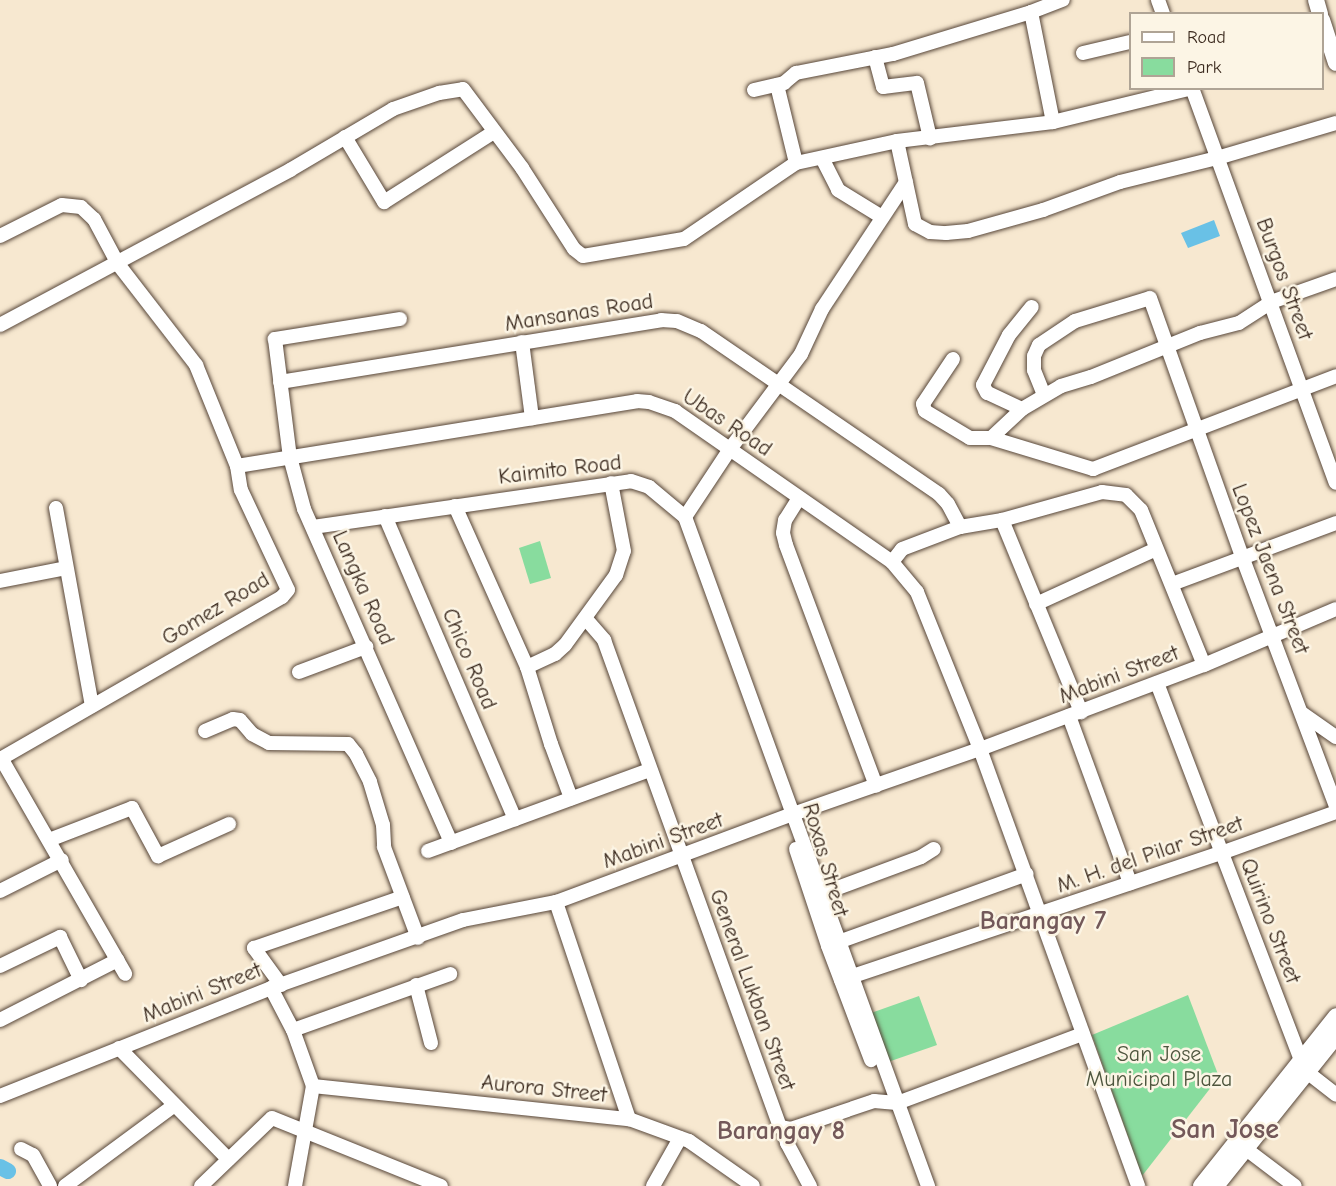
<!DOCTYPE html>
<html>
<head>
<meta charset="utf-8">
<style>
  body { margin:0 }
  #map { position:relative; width:1336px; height:1186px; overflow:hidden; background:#f7e8d0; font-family:"Comic Neue",sans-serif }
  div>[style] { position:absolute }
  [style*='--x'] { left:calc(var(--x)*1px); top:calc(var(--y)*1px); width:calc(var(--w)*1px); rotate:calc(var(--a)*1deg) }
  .green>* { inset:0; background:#88dc9e }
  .water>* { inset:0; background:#69c1e6 }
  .river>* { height:16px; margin:-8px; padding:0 8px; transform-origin:8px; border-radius:8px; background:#69c1e6 }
  .roads { filter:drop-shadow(0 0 2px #574639) drop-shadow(0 0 2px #574639) }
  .minor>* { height:14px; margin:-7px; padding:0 7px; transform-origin:7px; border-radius:7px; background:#fff }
  .major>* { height:16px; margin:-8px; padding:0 8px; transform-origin:8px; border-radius:8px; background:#fff }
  span { translate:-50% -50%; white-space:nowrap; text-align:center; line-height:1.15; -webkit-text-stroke:5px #fcf5e5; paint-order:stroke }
  .street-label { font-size:22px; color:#3b2a1e }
  .park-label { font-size:22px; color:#4e563e }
  .quarter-label { font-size:26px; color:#735859; font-weight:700 }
  .district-label { font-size:28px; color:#735859; font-weight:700 }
  .legend { position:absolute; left:1129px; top:12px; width:195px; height:78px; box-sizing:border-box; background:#fcf5e5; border:2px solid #afa495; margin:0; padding:8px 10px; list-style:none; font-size:18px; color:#3b2a1e }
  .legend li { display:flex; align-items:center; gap:12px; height:30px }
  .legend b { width:30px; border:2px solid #afa495 }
</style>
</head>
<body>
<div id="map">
  <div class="green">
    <i style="clip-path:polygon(540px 541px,551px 578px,530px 584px,519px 548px)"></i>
    <i style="clip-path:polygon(1188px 995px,1219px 1077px,1142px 1176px,1092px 1035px)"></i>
    <i style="clip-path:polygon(919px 996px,937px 1045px,888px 1062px,871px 1013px)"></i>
  </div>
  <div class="water">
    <i style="clip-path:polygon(1214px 220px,1220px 236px,1188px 248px,1181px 233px)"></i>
  </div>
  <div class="river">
    <i style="--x:0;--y:1167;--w:9;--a:27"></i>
  </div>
  <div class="roads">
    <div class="minor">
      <i style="--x:1158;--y:0;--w:15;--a:70"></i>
      <i style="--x:1031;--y:12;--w:112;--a:78.7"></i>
      <i style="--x:1083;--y:53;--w:48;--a:-13.2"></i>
      <i style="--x:875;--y:57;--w:31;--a:75"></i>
      <i style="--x:883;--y:87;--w:34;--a:-7"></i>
      <i style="--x:917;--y:83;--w:57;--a:76.7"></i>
      <i style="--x:777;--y:85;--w:80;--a:76.3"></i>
      <i style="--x:1192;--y:88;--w:420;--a:70"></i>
      <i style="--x:754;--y:90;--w:31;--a:-13"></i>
      <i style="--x:784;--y:83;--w:16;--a:-40"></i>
      <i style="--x:796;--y:73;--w:99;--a:-11.1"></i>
      <i style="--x:893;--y:54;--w:144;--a:-16.9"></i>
      <i style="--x:1031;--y:12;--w:34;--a:-21"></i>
      <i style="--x:345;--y:137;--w:76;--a:59"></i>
      <i style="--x:384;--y:202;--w:130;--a:-32.5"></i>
      <i style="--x:897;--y:141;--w:85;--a:77.8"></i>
      <i style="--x:915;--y:224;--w:17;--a:28"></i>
      <i style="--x:930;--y:232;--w:16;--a:4"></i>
      <i style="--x:946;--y:233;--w:22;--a:-5"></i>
      <i style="--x:968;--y:231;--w:78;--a:-15.6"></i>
      <i style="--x:1043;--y:210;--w:82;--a:-20"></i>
      <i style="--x:1120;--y:182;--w:100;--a:-13.9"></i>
      <i style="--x:1217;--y:158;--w:124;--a:-16.4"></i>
      <i style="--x:822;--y:158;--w:36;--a:63"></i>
      <i style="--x:838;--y:190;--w:52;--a:31.5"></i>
      <i style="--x:0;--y:236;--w:69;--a:-26.6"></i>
      <i style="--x:62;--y:205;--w:19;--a:6"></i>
      <i style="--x:81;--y:207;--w:18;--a:43"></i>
      <i style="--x:94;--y:219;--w:51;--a:61.9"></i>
      <i style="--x:118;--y:264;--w:128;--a:52.3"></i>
      <i style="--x:196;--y:365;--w:109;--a:67.9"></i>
      <i style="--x:237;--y:466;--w:24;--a:81"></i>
      <i style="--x:241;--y:490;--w:110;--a:64.8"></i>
      <i style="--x:288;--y:590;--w:9;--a:131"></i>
      <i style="--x:282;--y:597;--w:325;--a:150.1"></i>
      <i style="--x:400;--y:319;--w:127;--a:170.9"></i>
      <i style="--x:275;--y:339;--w:119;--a:82.8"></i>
      <i style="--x:290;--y:457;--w:54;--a:74.9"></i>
      <i style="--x:304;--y:509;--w:365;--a:66.2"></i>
      <i style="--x:0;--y:325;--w:329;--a:-28.1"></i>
      <i style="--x:290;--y:170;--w:120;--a:-30.6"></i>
      <i style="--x:393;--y:109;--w:49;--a:-19.2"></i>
      <i style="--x:439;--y:93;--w:24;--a:-9"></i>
      <i style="--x:463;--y:89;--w:99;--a:53.2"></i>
      <i style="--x:522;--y:168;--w:96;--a:57.3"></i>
      <i style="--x:574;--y:249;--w:11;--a:38"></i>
      <i style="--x:583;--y:256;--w:102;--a:-9.6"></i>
      <i style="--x:684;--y:239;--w:135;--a:-34.2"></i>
      <i style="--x:796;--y:163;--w:103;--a:-12.3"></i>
      <i style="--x:897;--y:141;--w:157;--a:-6.9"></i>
      <i style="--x:1053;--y:122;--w:143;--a:-13.7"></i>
      <i style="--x:522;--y:342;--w:77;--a:82.5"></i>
      <i style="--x:953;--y:359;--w:54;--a:123.7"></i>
      <i style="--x:923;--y:404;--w:7;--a:74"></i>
      <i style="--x:925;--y:411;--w:52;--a:31"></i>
      <i style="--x:970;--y:438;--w:21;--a:0"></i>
      <i style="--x:991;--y:438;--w:107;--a:16.9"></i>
      <i style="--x:280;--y:382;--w:386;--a:-9.2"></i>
      <i style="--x:661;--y:320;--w:16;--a:4"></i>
      <i style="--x:677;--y:321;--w:26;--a:23"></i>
      <i style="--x:701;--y:331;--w:288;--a:34.4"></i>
      <i style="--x:939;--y:494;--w:13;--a:48"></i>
      <i style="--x:948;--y:504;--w:26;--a:62"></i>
      <i style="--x:1044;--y:395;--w:27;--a:-112"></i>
      <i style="--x:1034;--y:370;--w:14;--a:-90"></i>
      <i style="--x:1034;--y:356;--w:12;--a:-66"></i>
      <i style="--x:1039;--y:345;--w:43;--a:-33.7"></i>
      <i style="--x:1075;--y:321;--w:78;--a:-17"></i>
      <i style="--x:1150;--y:298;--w:277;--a:70.4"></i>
      <i style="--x:1243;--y:559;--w:264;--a:69.4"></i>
      <i style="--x:1022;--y:409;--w:38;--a:-155"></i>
      <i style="--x:987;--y:393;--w:9;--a:-117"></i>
      <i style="--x:983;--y:385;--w:56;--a:-62.5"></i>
      <i style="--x:1009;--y:335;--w:36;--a:-51"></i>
      <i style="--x:991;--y:438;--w:42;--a:-43.1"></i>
      <i style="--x:1022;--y:409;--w:45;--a:-30.5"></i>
      <i style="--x:1061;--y:386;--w:31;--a:-17"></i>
      <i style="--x:1091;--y:377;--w:118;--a:-22"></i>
      <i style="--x:1200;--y:333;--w:40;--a:-14.4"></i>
      <i style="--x:1239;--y:323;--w:38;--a:-33"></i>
      <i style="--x:1271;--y:302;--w:69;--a:-19.5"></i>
      <i style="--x:237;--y:466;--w:405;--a:-9.2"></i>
      <i style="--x:637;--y:401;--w:12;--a:5"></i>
      <i style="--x:649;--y:402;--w:28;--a:19"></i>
      <i style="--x:675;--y:411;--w:264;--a:34.8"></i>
      <i style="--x:892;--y:562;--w:39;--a:50"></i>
      <i style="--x:917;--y:592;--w:169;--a:68.1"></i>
      <i style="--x:980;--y:749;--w:465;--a:70.1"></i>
      <i style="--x:1093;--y:469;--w:260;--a:-20.9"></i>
      <i style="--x:799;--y:498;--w:26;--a:122"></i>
      <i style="--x:785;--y:520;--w:13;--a:99"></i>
      <i style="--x:783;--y:533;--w:12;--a:76"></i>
      <i style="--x:786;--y:545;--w:257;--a:69.5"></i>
      <i style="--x:455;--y:506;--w:176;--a:65.9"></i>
      <i style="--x:527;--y:667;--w:81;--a:72.7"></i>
      <i style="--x:551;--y:744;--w:58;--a:69.7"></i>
      <i style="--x:56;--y:508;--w:201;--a:79.7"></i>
      <i style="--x:385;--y:516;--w:330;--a:66.8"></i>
      <i style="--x:685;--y:517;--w:82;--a:-56.5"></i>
      <i style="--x:730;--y:449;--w:119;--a:-53.2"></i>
      <i style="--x:801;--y:354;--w:50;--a:-65"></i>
      <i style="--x:822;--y:309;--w:152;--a:-56.5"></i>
      <i style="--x:1002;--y:520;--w:208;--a:67.6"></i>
      <i style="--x:313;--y:527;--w:321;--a:-8.2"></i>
      <i style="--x:631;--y:481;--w:19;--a:18"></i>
      <i style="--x:649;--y:487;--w:47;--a:39.8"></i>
      <i style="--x:685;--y:517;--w:712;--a:70.04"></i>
      <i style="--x:892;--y:562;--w:16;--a:-52"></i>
      <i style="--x:902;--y:549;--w:62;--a:-20.8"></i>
      <i style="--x:960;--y:527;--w:43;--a:-9.5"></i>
      <i style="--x:1002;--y:520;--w:104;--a:-15.6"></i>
      <i style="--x:1102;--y:492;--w:24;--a:7"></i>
      <i style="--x:1126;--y:495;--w:21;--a:45"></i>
      <i style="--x:1141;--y:510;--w:167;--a:67.9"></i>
      <i style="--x:0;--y:581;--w:67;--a:-11.1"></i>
      <i style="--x:1172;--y:584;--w:175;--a:-20.4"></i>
      <i style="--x:1036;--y:604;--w:132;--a:-24.6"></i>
      <i style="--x:586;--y:619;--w:28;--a:49"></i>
      <i style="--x:604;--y:640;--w:518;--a:70.13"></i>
      <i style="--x:780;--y:1127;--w:11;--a:10"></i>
      <i style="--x:791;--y:1129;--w:88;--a:-18.6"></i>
      <i style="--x:874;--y:1101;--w:23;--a:5"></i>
      <i style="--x:897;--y:1103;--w:198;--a:-20.4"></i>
      <i style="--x:527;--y:667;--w:31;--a:-25"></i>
      <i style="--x:555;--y:654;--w:13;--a:-42"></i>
      <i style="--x:565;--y:645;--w:87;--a:-53.9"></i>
      <i style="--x:616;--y:575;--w:25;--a:-72"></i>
      <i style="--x:624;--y:551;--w:69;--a:-100.8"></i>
      <i style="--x:299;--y:672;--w:72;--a:-20.5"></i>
      <i style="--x:1157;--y:683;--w:404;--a:69.1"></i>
      <i style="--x:1301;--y:1060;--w:13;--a:63"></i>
      <i style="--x:1307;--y:1072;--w:37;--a:38"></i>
      <i style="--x:1303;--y:714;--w:40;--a:34.9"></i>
      <i style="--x:1069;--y:716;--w:178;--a:69.9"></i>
      <i style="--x:205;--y:731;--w:30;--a:-23"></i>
      <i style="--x:233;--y:719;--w:7;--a:8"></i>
      <i style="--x:240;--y:720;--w:18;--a:49"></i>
      <i style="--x:252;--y:734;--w:19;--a:28"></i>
      <i style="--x:269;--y:743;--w:79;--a:0.7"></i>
      <i style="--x:348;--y:744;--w:13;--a:51"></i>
      <i style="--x:356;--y:754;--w:31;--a:63"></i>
      <i style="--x:370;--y:782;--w:45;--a:73.2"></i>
      <i style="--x:383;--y:825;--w:22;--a:87"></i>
      <i style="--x:384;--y:847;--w:97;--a:69.5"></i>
      <i style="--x:1;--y:758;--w:249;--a:60.1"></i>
      <i style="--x:49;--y:840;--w:89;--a:-21.1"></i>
      <i style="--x:132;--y:808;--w:55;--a:61.6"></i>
      <i style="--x:158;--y:856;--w:78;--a:-24.3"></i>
      <i style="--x:796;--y:849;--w:102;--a:71.7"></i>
      <i style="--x:828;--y:946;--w:122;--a:69.3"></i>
      <i style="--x:428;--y:851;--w:235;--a:-20.1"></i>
      <i style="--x:0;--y:891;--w:69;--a:-26.6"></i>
      <i style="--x:813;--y:897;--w:115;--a:-20.3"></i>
      <i style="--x:921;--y:857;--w:15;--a:-32"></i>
      <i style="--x:556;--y:902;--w:229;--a:71.4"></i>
      <i style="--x:830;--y:945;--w:209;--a:-19.8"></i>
      <i style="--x:0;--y:966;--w:67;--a:-25.8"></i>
      <i style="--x:60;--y:937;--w:48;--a:64"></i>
      <i style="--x:841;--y:980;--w:401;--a:-18.5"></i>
      <i style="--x:1221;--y:853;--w:122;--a:-19.6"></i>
      <i style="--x:281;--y:985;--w:46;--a:-126.1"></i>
      <i style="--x:254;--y:948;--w:157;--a:-18.9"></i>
      <i style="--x:416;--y:985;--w:60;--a:75.5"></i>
      <i style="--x:271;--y:988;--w:47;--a:62.4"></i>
      <i style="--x:293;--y:1030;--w:59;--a:70.3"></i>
      <i style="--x:313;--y:1086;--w:102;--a:100.2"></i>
      <i style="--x:0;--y:1020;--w:132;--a:-27"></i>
      <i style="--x:293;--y:1030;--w:167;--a:-19.6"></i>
      <i style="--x:119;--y:1048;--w:156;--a:45.5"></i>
      <i style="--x:313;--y:1086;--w:318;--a:6"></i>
      <i style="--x:629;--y:1119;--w:64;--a:20.1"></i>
      <i style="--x:689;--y:1141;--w:78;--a:35.1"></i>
      <i style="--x:0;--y:1096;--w:292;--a:-21.7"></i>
      <i style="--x:271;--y:988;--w:204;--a:-19.5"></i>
      <i style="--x:463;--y:920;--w:95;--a:-11"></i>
      <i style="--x:556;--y:902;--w:250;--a:-20.4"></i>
      <i style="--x:790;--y:815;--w:201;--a:-19.2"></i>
      <i style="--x:980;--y:749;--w:239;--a:-20.6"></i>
      <i style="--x:1204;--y:665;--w:143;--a:-23"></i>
      <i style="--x:783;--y:1129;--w:15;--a:74"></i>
      <i style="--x:787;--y:1143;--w:49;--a:61.9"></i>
      <i style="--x:1242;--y:1141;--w:9;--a:63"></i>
      <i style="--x:1246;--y:1149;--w:61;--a:37.1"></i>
      <i style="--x:21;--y:1149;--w:13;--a:27"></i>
      <i style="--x:33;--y:1155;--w:35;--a:61"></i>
      <i style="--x:65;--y:1186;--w:134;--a:-36.5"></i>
      <i style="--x:201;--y:1186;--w:98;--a:-43.8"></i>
      <i style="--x:272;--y:1118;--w:182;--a:21.9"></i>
      <i style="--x:653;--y:1186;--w:55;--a:-60.6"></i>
    </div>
    <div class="major">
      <i style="--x:1316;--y:0;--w:15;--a:74"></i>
      <i style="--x:1322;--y:20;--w:45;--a:72"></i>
      <i style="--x:1201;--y:1186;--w:217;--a:-51.5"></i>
      <i style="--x:1216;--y:1186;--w:192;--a:-51.3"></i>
    </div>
  </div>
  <div class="street-label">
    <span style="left:1284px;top:279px;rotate:70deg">Burgos Street</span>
    <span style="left:579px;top:313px;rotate:-9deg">Mansanas Road</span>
    <span style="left:727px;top:423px;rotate:34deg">Ubas Road</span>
    <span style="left:560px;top:470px;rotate:-7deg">Kaimito Road</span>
    <span style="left:1270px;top:569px;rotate:69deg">Lopez Jaena Street</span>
    <span style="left:363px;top:588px;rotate:66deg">Langka Road</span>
    <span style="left:216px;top:609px;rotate:-31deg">Gomez Road</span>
    <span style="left:469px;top:659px;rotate:67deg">Chico Road</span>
    <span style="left:1119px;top:675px;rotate:-21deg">Mabini Street</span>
    <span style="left:663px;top:841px;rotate:-20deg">Mabini Street</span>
    <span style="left:1150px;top:855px;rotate:-19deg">M. H. del Pilar Street</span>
    <span style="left:825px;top:860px;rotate:74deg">Roxas Street</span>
    <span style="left:1270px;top:921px;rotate:69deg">Quirino Street</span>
    <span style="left:752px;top:990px;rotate:70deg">General Lukban Street</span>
    <span style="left:202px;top:993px;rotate:-22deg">Mabini Street</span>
    <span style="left:544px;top:1089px;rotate:6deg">Aurora Street</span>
  </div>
  <div class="park-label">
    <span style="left:1159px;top:1067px">San Jose<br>Municipal Plaza</span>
  </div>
  <div class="quarter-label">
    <span style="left:1043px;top:922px">Barangay 7</span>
    <span style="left:781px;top:1132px">Barangay 8</span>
  </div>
  <div class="district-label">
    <span style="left:1225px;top:1129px">San Jose</span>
  </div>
  <ul class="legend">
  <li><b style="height:8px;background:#fff"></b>Road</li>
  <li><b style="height:16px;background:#88dc9e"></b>Park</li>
  </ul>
</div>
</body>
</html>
